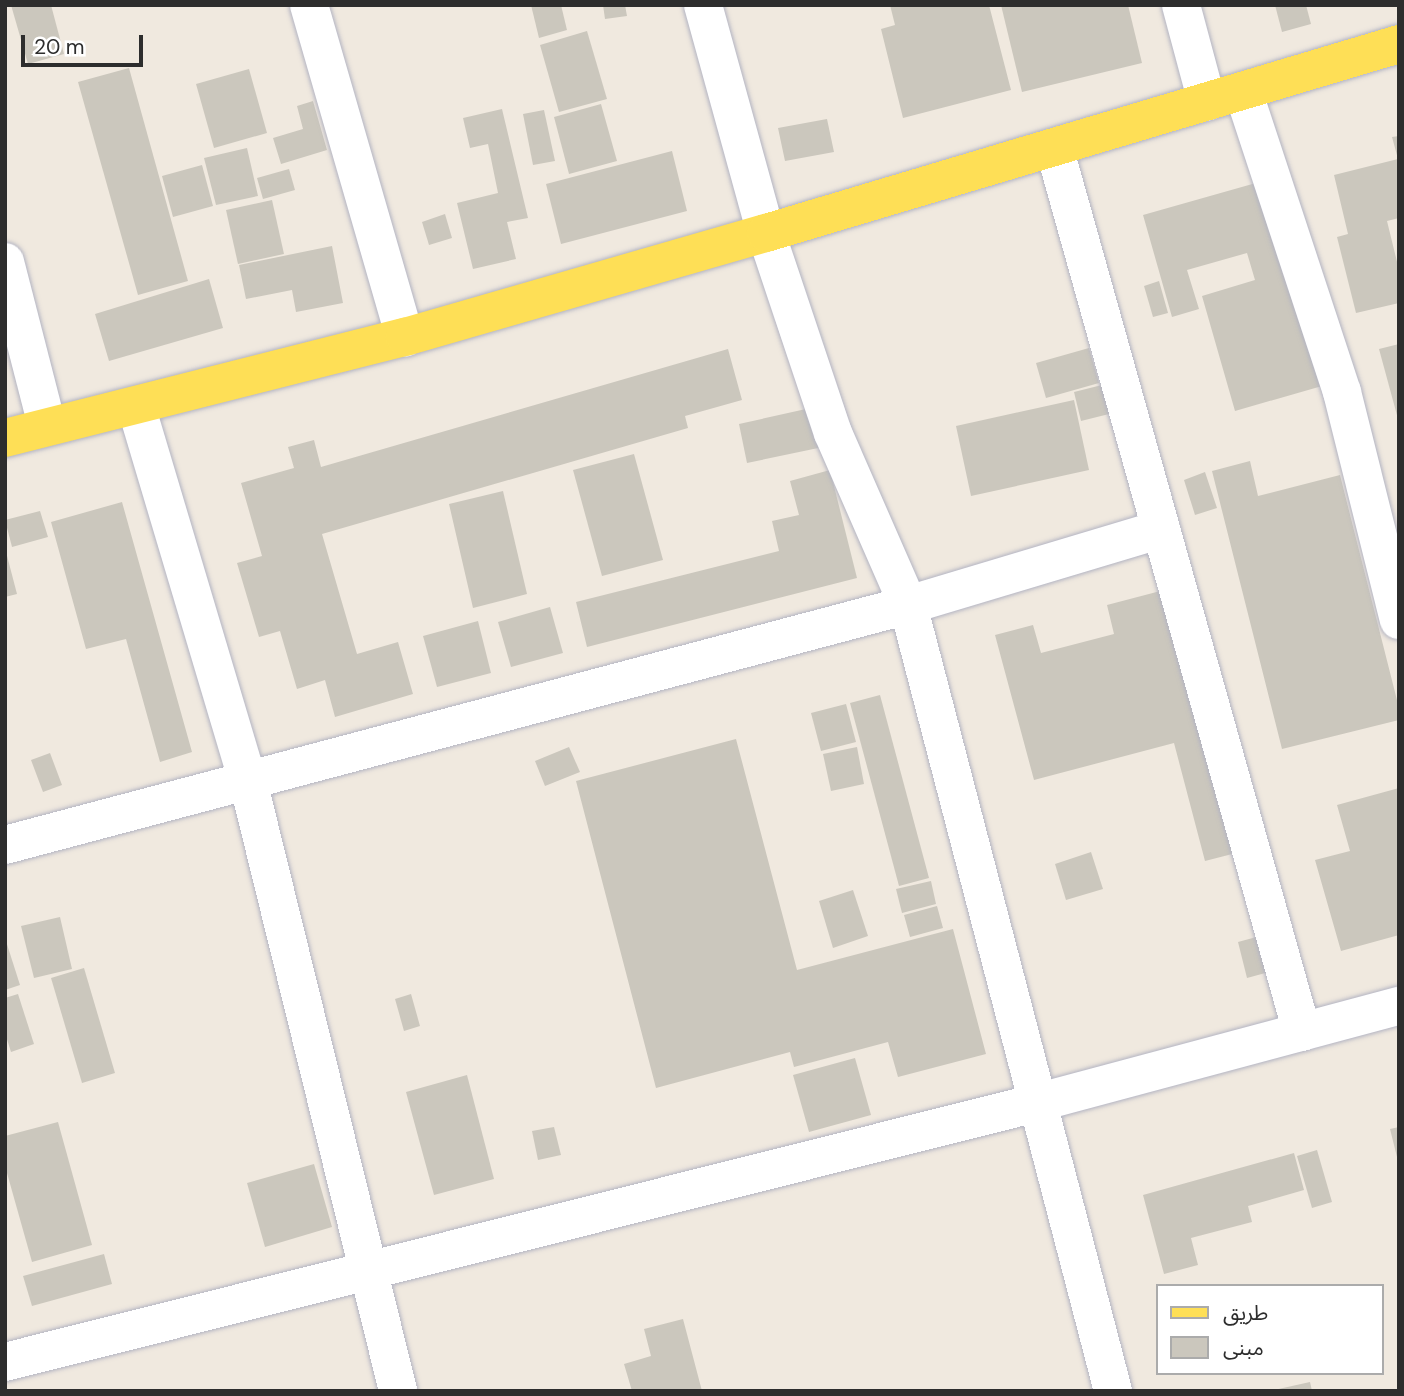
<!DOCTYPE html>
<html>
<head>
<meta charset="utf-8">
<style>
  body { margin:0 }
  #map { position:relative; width:1404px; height:1396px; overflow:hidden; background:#f0e9df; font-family:"DM Sans","Noto Sans Arabic",sans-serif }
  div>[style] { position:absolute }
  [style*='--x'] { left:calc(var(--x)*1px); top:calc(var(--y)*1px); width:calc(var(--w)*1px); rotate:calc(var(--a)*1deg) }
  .building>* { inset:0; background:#cbc7bd }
  .roads { filter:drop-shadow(0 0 2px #b3b4c2) drop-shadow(0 0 2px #b3b4c2) }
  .minor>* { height:38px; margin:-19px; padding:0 19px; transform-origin:19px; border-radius:19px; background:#fff }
  .major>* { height:38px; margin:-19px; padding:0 19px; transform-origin:19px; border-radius:19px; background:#fedf56 }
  span { translate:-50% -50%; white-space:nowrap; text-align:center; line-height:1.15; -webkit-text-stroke:5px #fff; paint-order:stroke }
  .frame { position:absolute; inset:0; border:7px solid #2d2d2d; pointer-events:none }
  .legend { position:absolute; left:1156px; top:1284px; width:228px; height:91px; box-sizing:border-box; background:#fff; border:2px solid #ababab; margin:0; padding:9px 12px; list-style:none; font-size:21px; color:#2d2d2d }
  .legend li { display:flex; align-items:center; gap:14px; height:35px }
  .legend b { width:35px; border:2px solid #ababab }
  .scale { position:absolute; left:21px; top:35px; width:122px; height:32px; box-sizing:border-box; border:4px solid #2d2d2d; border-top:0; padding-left:9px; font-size:21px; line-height:24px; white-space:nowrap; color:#2d2d2d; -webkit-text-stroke:5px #fff; paint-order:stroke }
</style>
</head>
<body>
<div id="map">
  <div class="building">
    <i style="clip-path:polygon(11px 5px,51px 5px,64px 54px,28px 64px)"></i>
    <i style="clip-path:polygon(531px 5px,561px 5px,567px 30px,539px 38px)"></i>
    <i style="clip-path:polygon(603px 5px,625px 5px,627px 16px,605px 19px)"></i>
    <i style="clip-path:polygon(890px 5px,989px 5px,1011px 90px,903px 118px,881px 29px,895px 25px)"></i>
    <i style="clip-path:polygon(1001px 5px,1128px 5px,1142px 63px,1022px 92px)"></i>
    <i style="clip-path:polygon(1275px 5px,1306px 5px,1311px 24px,1282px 32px)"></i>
    <i style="clip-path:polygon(587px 31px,607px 99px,559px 112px,540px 45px)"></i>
    <i style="clip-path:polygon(129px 68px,188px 281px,138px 295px,78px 82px)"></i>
    <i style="clip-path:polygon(249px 69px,267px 133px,214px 148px,196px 84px)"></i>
    <i style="clip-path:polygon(313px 101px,327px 150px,281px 164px,273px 138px,303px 129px,297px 106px)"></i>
    <i style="clip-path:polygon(601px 104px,617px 161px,569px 174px,554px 117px)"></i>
    <i style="clip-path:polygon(502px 109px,528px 218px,507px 222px,516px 259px,473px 269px,457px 203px,498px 193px,488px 144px,470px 148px,463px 118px)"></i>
    <i style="clip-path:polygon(544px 110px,555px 161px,533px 165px,523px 114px)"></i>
    <i style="clip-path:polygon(827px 119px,834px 152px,785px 161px,778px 128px)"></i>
    <i style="clip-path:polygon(1399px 136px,1399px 218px,1387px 221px,1399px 270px,1399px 303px,1356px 313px,1337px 237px,1348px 234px,1334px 175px,1398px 159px,1392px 137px)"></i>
    <i style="clip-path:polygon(247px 148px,258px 196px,216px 205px,204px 158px)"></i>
    <i style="clip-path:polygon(672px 151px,687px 211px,561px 244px,546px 184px)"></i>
    <i style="clip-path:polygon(202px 165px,213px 206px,173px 217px,162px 176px)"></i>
    <i style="clip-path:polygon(289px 169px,295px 190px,263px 199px,257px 178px)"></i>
    <i style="clip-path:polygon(1270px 179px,1329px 384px,1235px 411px,1202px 296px,1255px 280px,1247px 253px,1187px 270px,1199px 309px,1172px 317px,1143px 215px)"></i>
    <i style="clip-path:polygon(272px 200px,284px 254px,238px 264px,226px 210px)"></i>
    <i style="clip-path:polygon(445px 214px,452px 238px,429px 245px,422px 222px)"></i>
    <i style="clip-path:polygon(332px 246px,343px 303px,296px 312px,292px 290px,246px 299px,239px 265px)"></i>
    <i style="clip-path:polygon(209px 279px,223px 328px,109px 361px,95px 314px)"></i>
    <i style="clip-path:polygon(1159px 281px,1168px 313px,1153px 317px,1144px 286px)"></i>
    <i style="clip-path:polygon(1399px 344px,1399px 419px,1398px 419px,1379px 349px)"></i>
    <i style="clip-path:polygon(1089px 348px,1099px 383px,1046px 398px,1036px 363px)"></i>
    <i style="clip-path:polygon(728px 349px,742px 400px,685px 416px,688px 428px,322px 534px,357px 654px,398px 642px,413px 694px,335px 717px,325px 680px,297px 689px,280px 631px,259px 637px,237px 563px,262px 556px,241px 483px,294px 468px,288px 447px,314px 440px,321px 467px)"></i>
    <i style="clip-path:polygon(1114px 382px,1121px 411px,1081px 421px,1074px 392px)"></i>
    <i style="clip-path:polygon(1074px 400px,1089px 470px,971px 496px,956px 426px)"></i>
    <i style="clip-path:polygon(815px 407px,823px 447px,747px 463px,739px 424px)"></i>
    <i style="clip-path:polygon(634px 454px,663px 560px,602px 576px,573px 470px)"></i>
    <i style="clip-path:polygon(1250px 461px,1258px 496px,1340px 475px,1399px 708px,1399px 720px,1282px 749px,1212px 471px)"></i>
    <i style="clip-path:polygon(830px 470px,857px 578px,587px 647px,576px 602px,779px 551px,772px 521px,799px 515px,790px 481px)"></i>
    <i style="clip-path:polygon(1205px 472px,1217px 508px,1195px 515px,1184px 480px)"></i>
    <i style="clip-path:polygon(503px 491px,527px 594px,473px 608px,449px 504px)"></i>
    <i style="clip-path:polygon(122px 502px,192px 752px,160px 762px,126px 639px,86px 649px,51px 522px)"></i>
    <i style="clip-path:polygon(40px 511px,48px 537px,12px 547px,5px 520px)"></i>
    <i style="clip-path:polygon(5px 548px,17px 594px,5px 597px)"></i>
    <i style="clip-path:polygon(1168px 589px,1240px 852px,1205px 861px,1174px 743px,1034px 780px,995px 635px,1033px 625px,1041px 653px,1114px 634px,1107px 605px)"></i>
    <i style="clip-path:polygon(550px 607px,563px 653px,511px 667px,498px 622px)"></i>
    <i style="clip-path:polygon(478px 621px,491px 673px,437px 687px,423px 636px)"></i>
    <i style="clip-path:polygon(880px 695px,929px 878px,899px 886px,850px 703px)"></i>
    <i style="clip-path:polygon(846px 704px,856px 742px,821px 751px,811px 713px)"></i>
    <i style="clip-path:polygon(736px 739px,797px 970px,953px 929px,986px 1054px,898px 1077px,888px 1042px,794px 1067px,790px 1052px,656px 1088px,576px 781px)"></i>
    <i style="clip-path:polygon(569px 747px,580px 772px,545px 786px,535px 761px)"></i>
    <i style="clip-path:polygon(857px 747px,864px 784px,831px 791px,823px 754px)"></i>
    <i style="clip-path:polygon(50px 753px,62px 785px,43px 792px,31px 760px)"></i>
    <i style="clip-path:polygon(1399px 788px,1399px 935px,1341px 951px,1315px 860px,1350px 851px,1337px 805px)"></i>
    <i style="clip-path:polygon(1091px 852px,1103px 889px,1066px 900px,1055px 864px)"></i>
    <i style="clip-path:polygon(931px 881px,936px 904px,902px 913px,896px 889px)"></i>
    <i style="clip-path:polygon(853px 890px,868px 936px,833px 948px,819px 901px)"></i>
    <i style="clip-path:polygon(937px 906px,943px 928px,910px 937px,904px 915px)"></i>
    <i style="clip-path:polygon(60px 917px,72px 969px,34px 978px,21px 926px)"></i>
    <i style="clip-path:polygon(1260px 936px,1269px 972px,1247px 978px,1238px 942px)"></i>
    <i style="clip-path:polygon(5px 938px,20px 985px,5px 990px)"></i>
    <i style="clip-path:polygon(84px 968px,115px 1073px,82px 1083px,51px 978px)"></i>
    <i style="clip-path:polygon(18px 994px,34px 1044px,11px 1052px,5px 1033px,5px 998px)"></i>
    <i style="clip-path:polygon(411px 994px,420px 1026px,404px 1031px,395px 999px)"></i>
    <i style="clip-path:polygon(855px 1058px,871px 1115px,809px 1132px,793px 1075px)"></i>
    <i style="clip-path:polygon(467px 1075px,494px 1179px,434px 1195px,406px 1092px)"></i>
    <i style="clip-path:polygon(58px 1122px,92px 1245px,32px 1262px,5px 1166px,5px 1136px)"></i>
    <i style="clip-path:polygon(554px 1127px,561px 1155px,538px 1160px,532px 1131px)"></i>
    <i style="clip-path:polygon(1399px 1127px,1399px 1161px,1398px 1161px,1390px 1129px)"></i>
    <i style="clip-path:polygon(1317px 1150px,1332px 1202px,1312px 1208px,1297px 1156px)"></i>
    <i style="clip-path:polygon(1294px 1153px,1304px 1190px,1248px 1206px,1252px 1222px,1191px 1238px,1198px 1265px,1164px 1274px,1143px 1195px)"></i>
    <i style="clip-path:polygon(314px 1164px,332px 1227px,265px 1247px,247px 1183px)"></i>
    <i style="clip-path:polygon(104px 1254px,112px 1284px,32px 1306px,23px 1276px)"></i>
    <i style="clip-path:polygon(683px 1319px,702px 1391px,632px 1391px,624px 1364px,651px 1356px,644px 1329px)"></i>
    <i style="clip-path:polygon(1310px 1382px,1312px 1391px,1274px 1391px,1274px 1390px)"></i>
  </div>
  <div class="roads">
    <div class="minor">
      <i style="--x:309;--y:5;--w:346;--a:73.9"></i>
      <i style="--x:703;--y:5;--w:237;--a:74.6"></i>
      <i style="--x:766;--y:233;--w:211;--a:71.5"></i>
      <i style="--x:833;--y:433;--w:188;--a:66.4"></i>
      <i style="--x:908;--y:605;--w:812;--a:75.38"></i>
      <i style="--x:1181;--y:5;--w:100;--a:75"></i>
      <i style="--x:1243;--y:91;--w:317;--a:71.8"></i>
      <i style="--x:1342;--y:392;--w:235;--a:76"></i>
      <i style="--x:1054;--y:147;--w:919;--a:74.35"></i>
      <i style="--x:5;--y:262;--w:169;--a:75.6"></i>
      <i style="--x:136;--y:406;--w:391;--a:73.4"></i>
      <i style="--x:248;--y:781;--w:628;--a:76.18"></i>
      <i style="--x:5;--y:845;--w:934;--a:-14.88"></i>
      <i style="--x:908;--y:605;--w:264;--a:-16.7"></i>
      <i style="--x:5;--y:1362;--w:1063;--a:-14.1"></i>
      <i style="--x:1036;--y:1103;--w:376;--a:-15"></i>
    </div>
    <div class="major">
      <i style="--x:5;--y:438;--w:413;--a:-14.2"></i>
      <i style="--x:405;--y:337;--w:376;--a:-16.1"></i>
      <i style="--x:766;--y:233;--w:661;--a:-16.62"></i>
    </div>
  </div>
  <div class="frame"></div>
  <ul class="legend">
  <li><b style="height:9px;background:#fedf56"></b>طريق</li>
  <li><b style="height:19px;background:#cbc7bd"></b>مبنى</li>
  </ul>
  <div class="scale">20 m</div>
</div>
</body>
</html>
